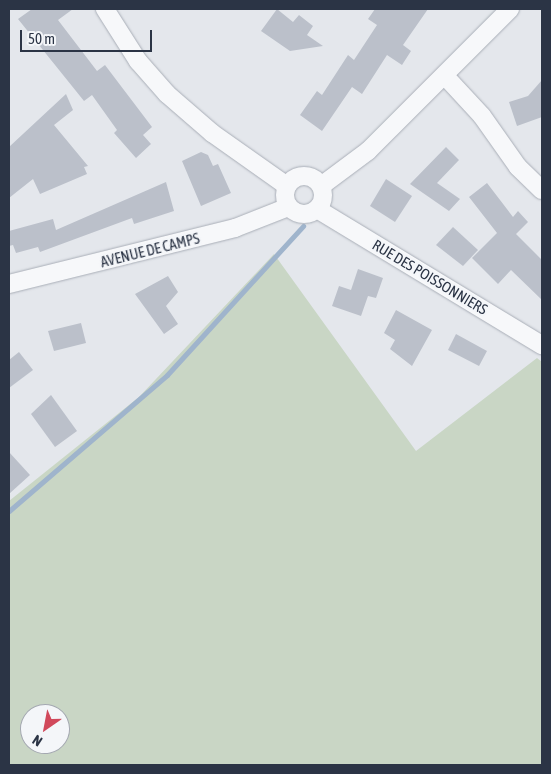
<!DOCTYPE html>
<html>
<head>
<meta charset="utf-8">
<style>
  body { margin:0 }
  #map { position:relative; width:551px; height:774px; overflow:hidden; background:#e4e7ec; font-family:"Asap Condensed",sans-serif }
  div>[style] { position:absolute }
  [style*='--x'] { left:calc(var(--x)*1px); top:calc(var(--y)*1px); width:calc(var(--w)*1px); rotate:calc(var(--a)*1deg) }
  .green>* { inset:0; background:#c9d6c5 }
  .stream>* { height:5px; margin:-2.5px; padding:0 2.5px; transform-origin:2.5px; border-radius:2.5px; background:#9fb4cc }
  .building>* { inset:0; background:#bbc0ca }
  .roads { filter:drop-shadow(0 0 1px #a9aeb7) drop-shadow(0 0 1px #a9aeb7) }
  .minor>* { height:18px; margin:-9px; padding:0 9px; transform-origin:9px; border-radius:9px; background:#f7f8fa }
  .minor>.ring { margin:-9px; padding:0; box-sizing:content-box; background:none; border:18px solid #f7f8fa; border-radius:50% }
  span { translate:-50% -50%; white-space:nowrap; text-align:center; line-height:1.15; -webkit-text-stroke:4.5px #f4f6f9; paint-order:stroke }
  .street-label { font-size:15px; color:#2b3445 }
  .frame { position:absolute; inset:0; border:10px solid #2b3445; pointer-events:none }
  .north { position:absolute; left:20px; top:704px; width:50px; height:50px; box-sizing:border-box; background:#f4f6f9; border:1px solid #a4a8b1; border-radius:50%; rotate:213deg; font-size:14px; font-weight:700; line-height:20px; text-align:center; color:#2b3445 }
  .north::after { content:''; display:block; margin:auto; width:18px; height:22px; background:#d1495b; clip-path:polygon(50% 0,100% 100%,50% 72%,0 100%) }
  .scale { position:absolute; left:20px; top:30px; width:132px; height:22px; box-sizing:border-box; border:2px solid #2b3445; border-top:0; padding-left:6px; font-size:15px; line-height:18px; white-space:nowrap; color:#2b3445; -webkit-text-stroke:4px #f4f6f9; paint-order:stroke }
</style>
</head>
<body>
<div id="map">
  <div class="green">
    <i style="clip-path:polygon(evenodd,274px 254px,416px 451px,537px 358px,542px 362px,542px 765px,9px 765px,9px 501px,139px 397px,274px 254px,30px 714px,60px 714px,60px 744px,30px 744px,30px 714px)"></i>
  </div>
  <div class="stream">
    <i style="--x:9;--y:511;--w:208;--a:-40.7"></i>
    <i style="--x:167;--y:375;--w:202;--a:-47.6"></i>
  </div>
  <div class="building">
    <i style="clip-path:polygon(32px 9px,73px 9px,58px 20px,97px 71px,105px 65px,152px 127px,143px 135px,151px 144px,136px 158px,114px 133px,117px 130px,92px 95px,84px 101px,18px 19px)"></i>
    <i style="clip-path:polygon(277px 9px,293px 22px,299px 15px,313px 26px,307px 35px,323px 46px,290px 51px,261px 31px)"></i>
    <i style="clip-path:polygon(375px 9px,428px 9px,403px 45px,411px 51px,402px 65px,387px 55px,362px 94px,352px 87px,322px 131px,300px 115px,317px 91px,322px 95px,348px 55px,354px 60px,377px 25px,368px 19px)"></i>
    <i style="clip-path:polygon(542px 80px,542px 117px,517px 126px,509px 102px,528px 96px)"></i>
    <i style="clip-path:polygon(66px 94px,73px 110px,54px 125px,88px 166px,84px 167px,87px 174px,40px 194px,33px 179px,9px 198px,9px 147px)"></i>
    <i style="clip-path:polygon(446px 147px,459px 160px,437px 183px,460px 199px,449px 211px,410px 184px)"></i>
    <i style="clip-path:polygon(201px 152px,208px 155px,213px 166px,218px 164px,231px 193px,201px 206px,182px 161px)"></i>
    <i style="clip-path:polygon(386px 179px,412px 196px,395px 222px,370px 206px)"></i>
    <i style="clip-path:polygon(166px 182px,174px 211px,134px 224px,132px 218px,40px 252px,38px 247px,16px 253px,13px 245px,9px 246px,9px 231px,53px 219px,56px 230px)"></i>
    <i style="clip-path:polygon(487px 183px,513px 217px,518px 211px,528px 222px,516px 234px,542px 260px,542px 300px,511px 270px,498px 284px,472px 258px,497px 233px,469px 197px)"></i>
    <i style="clip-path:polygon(453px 227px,478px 250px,463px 266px,436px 245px)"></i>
    <i style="clip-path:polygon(358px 269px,383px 278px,376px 298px,368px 296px,361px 316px,332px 306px,339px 286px,351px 290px)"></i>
    <i style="clip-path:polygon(168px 276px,178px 292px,166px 306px,178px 324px,164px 334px,135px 294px)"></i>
    <i style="clip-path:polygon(396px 310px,432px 330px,412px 366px,390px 349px,395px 340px,384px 333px)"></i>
    <i style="clip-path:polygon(81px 323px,86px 343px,54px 351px,48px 331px)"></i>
    <i style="clip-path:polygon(456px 334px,487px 351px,479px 366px,448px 350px)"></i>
    <i style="clip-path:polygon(19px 352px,33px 370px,9px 388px,9px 360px)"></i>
    <i style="clip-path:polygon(51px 395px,77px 431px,55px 447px,31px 414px)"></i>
    <i style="clip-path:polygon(9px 452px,30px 475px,9px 494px)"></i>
  </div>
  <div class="roads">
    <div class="minor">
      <i style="--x:105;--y:9;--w:62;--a:57.6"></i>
      <i style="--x:138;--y:61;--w:44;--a:48.7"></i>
      <i style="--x:167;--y:94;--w:60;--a:40.9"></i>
      <i style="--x:212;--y:133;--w:92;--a:35.2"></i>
      <i style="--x:445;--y:76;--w:54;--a:47.2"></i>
      <i style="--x:482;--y:116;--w:62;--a:54.8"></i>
      <i style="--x:518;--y:167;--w:33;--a:44"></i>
      <i class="ring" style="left:285px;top:176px;width:20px;height:20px"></i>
      <i style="--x:321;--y:186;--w:59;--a:-36.7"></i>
      <i style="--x:368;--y:151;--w:201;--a:-45"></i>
      <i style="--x:317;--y:209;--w:263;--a:31.2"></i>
      <i style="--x:9;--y:284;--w:233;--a:-13.9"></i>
      <i style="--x:235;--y:228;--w:57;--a:-21.6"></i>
    </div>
  </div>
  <div class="street-label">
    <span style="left:150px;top:250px;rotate:-14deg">AVENUE DE CAMPS</span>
    <span style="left:430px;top:277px;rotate:31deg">RUE DES POISSONNIERS</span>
  </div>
  <div class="frame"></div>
  <div class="north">N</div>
  <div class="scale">50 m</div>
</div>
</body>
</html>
